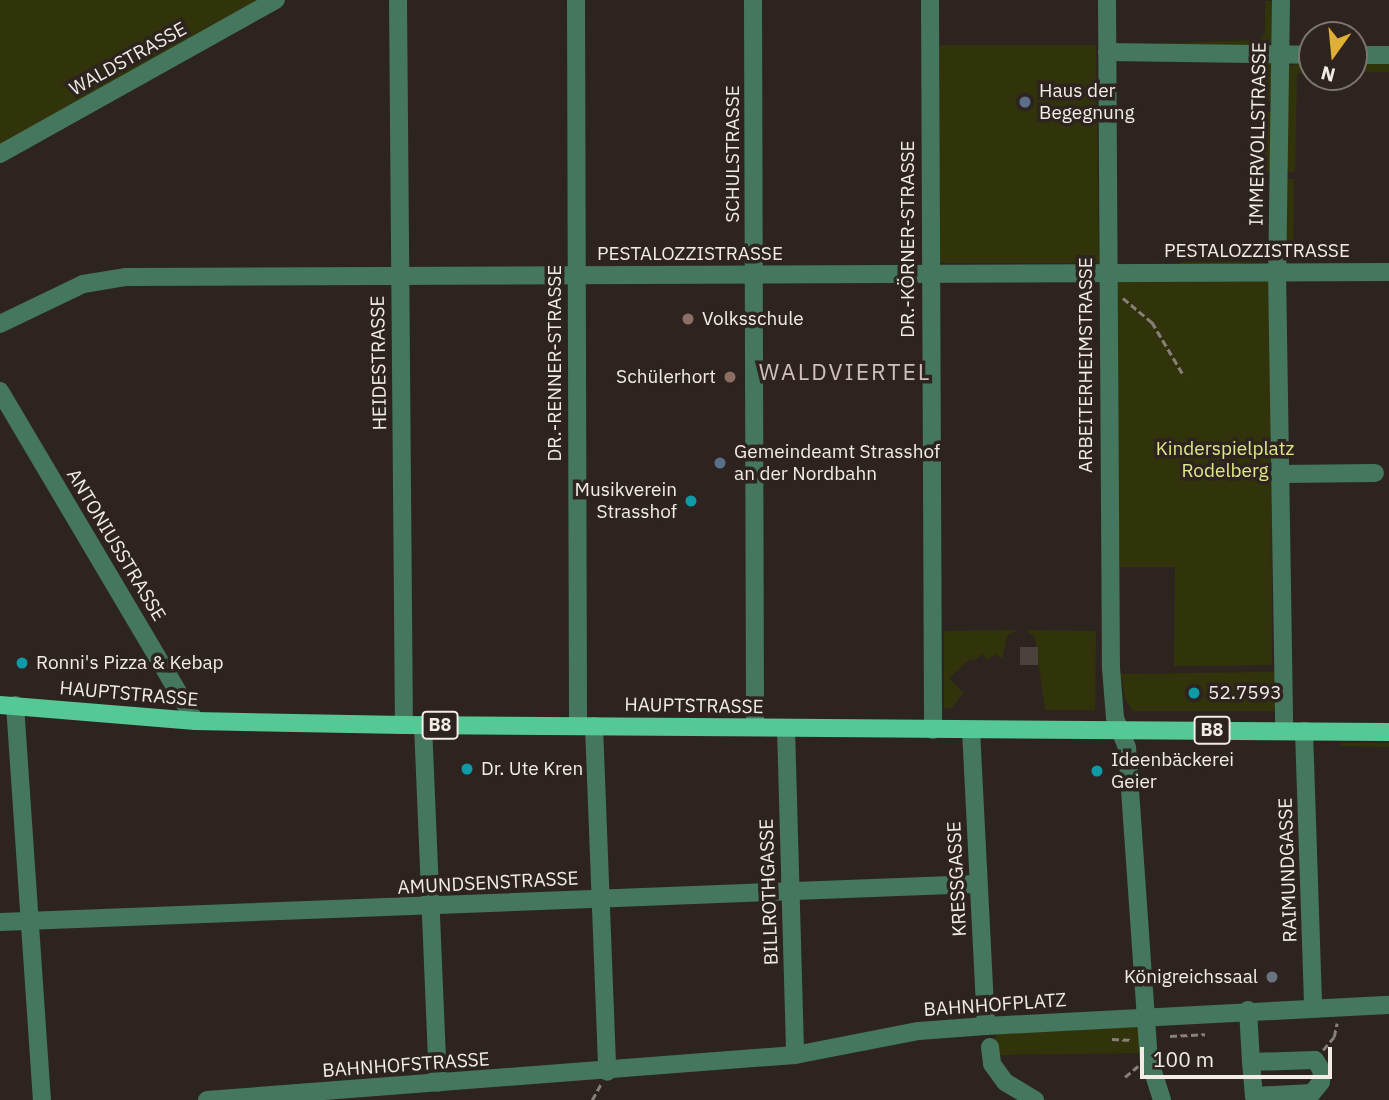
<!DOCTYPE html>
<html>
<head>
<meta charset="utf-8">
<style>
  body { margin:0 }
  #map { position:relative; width:1389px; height:1100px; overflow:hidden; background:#2e241f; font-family:"IBM Plex Sans",sans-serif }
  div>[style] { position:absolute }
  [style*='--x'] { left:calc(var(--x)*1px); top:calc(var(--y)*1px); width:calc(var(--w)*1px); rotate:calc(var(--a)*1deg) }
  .green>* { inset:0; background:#31340b }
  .minor-tunnel>* { height:18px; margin-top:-9px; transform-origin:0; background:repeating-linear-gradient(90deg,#4b423d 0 18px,transparent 0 27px) }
  .path>* { height:2.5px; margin-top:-1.25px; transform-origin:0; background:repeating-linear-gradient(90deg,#877f7a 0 7px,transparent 0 10.5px) }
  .minor>* { height:18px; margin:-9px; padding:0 9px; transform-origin:9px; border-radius:9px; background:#44775e }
  .major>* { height:18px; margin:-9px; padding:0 9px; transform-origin:9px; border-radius:9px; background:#56c896 }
  .dots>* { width:19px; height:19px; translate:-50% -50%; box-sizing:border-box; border:4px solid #2e241f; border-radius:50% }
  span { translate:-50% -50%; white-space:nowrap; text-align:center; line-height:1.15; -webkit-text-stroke:7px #2e241f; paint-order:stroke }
  .shield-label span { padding:2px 5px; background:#2e241f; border:2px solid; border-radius:5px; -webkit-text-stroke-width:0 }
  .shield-label { font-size:18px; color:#f2ebe7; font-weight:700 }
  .street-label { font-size:19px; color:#f2ebe7 }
  .poi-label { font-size:19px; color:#f2ebe7 }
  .left { translate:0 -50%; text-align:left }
  .right { translate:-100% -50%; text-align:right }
  .park-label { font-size:19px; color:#dfe786 }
  .quarter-label { font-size:23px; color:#cfc1ba; letter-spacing:2px }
  .north { position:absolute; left:1298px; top:21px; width:70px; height:70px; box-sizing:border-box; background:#2e241f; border:2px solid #7c746f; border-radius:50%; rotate:195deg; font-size:19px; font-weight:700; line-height:28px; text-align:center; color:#f2ebe7 }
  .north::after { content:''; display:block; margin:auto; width:24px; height:32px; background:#dfb034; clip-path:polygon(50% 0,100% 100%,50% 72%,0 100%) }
  .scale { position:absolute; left:1140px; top:1047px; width:192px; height:32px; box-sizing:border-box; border:4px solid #f2ebe7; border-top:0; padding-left:9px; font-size:21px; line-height:24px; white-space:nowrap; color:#f2ebe7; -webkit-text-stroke:5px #2e241f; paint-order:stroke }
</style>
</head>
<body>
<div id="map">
  <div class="green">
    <i style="clip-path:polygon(0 0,261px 0,0 147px)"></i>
    <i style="clip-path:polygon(1265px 1px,1276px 1px,1276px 36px,1264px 49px,1119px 45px,1259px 40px,1265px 34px)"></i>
    <i style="clip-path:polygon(940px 45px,1096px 45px,1099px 263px,940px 263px)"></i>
    <i style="clip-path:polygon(1234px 58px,1267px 59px,1273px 65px,1273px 101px,1265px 101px,1265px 70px,1259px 63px,1234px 63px)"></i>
    <i style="clip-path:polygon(1312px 58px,1312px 73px,1297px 73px,1295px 172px,1285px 172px,1288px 67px)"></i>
    <i style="clip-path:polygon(1354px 58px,1389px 58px,1389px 72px,1354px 72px)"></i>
    <i style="clip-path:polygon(1265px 112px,1273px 112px,1276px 173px,1265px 173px)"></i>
    <i style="clip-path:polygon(1285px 179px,1294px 179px,1293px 259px,1285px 259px)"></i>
    <i style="clip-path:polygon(1272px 261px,1180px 267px,1180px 263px,1182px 262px)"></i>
    <i style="clip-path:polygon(1111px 278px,1271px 278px,1272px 665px,1174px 666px,1175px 567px,1120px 567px)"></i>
    <i style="clip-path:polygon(1017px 630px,1007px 636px,1002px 659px,995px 654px,988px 660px,982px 654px,974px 661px,971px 658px,949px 678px,963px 693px,952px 708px,944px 708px,944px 631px)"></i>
    <i style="clip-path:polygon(1026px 630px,1096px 631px,1095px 710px,1045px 710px,1035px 638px)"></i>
    <i style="clip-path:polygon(1276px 672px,1277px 711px,1133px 711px,1125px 699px,1121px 674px)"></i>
    <i style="clip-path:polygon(1341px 743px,1389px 743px,1389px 747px,1342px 746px)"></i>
    <i style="clip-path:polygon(1142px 1021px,1143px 1053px,999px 1055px,994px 1039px,1002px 1028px)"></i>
  </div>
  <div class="minor-tunnel">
    <i style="--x:1029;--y:647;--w:23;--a:90"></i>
  </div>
  <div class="path">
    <i style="--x:1123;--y:298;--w:38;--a:40"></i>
    <i style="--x:1152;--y:322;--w:63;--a:59.3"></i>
    <i style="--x:1170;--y:1036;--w:35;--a:-3"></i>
    <i style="--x:1112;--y:1039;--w:21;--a:3"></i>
    <i style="--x:1323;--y:1050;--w:17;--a:-50"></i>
    <i style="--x:1334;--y:1037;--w:14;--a:-78"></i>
    <i style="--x:1125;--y:1077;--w:17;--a:-40"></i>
    <i style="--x:592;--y:1100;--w:18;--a:-61"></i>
  </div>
  <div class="minor">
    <i style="--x:398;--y:0;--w:725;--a:89.53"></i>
    <i style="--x:576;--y:0;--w:726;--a:89.84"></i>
    <i style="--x:753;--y:0;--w:727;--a:89.84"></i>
    <i style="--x:930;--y:0;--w:730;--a:89.76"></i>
    <i style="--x:1107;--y:0;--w:668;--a:89.66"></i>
    <i style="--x:1111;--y:668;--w:50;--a:85.4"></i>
    <i style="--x:1115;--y:718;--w:31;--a:68"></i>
    <i style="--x:1127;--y:747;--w:313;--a:86"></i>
    <i style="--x:1149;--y:1059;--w:43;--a:72.4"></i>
    <i style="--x:1281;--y:0;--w:270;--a:90.8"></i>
    <i style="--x:1277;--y:270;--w:461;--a:89.1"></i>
    <i style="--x:1107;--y:52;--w:205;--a:0.8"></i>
    <i style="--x:1354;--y:55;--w:35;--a:0"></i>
    <i style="--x:0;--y:154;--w:316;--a:-29.2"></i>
    <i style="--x:0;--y:324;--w:92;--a:-25.7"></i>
    <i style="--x:83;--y:284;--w:44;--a:-9.2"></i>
    <i style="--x:126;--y:277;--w:1263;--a:-0.23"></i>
    <i style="--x:0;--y:391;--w:383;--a:59.4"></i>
    <i style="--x:1280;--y:474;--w:95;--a:-0.6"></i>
    <i style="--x:15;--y:705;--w:396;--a:86.1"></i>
    <i style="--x:423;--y:725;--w:358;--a:87.6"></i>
    <i style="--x:594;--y:726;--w:346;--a:87.8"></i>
    <i style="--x:786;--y:728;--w:327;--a:88.4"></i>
    <i style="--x:971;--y:730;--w:296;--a:87.1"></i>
    <i style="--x:1304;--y:731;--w:277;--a:88.1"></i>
    <i style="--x:0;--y:922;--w:978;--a:-2.23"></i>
    <i style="--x:1248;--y:1010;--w:52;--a:86.7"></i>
    <i style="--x:1251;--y:1062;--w:34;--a:85"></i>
    <i style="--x:1254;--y:1096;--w:58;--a:-3"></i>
    <i style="--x:1312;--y:1093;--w:14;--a:-51"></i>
    <i style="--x:1321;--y:1082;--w:11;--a:-85"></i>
    <i style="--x:1322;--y:1071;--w:13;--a:-122"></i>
    <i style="--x:1315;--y:1060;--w:64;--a:178.2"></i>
    <i style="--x:990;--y:1047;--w:17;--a:83"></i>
    <i style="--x:992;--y:1064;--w:22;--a:54"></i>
    <i style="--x:1005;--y:1082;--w:35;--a:31"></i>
    <i style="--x:207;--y:1100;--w:590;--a:-4.38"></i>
    <i style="--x:795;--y:1055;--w:126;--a:-11"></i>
    <i style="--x:919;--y:1031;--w:67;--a:-4.3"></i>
    <i style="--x:986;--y:1026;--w:404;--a:-3"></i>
  </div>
  <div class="major">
    <i style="--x:0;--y:705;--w:196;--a:4.7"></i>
    <i style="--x:195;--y:721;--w:209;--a:1.1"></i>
    <i style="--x:404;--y:725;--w:985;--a:0.41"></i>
  </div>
  <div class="dots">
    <i style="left:1025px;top:102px;background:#5c6f8a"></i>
    <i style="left:688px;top:319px;background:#8d6e63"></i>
    <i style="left:730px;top:377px;background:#8d6e63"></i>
    <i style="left:720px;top:463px;background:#5c6f8a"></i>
    <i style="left:691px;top:501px;background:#0f9aa8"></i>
    <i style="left:22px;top:663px;background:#0f9aa8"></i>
    <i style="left:1194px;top:693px;background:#0f9aa8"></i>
    <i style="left:467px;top:769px;background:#0f9aa8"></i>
    <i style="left:1097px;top:771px;background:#0f9aa8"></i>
    <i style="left:1272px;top:977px;background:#6b7280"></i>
  </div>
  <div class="shield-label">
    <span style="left:440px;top:725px">B8</span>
    <span style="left:1212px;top:730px">B8</span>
  </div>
  <div class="street-label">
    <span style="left:128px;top:59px;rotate:-29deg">WALDSTRASSE</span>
    <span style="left:1258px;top:134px;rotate:-89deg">IMMERVOLLSTRASSE</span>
    <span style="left:733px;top:154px;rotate:-90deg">SCHULSTRASSE</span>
    <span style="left:908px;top:239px;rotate:-90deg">DR.-KÖRNER-STRASSE</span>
    <span style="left:1257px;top:251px">PESTALOZZISTRASSE</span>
    <span style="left:690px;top:254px">PESTALOZZISTRASSE</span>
    <span style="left:379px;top:363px;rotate:-91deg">HEIDESTRASSE</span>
    <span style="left:555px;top:363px;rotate:-90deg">DR.-RENNER-STRASSE</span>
    <span style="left:1086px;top:365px;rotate:-90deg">ARBEITERHEIMSTRASSE</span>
    <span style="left:116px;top:545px;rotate:59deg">ANTONIUSSTRASSE</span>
    <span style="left:129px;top:694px;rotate:5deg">HAUPTSTRASSE</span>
    <span style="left:694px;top:706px;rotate:1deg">HAUPTSTRASSE</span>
    <span style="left:1288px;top:870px;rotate:-92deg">RAIMUNDGASSE</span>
    <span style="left:957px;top:879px;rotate:-93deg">KRESSGASSE</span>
    <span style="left:488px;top:883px;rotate:-3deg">AMUNDSENSTRASSE</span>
    <span style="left:769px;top:892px;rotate:-92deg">BILLROTHGASSE</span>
    <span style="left:995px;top:1005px;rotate:-4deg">BAHNHOFPLATZ</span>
    <span style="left:406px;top:1065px;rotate:-4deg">BAHNHOFSTRASSE</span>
  </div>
  <div class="poi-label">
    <span class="left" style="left:1039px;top:102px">Haus der<br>Begegnung</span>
    <span class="left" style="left:702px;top:319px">Volksschule</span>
    <span class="right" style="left:716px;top:377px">Schülerhort</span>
    <span class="left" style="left:734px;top:463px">Gemeindeamt Strasshof<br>an der Nordbahn</span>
    <span class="right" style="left:677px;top:501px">Musikverein<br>Strasshof</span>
    <span class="left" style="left:36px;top:663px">Ronni's Pizza &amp; Kebap</span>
    <span class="left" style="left:1208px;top:693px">52.7593</span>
    <span class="left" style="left:1111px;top:771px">Ideenbäckerei<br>Geier</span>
    <span class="left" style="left:481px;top:769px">Dr. Ute Kren</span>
    <span class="right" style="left:1258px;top:977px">Königreichssaal</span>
  </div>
  <div class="park-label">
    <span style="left:1225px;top:460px">Kinderspielplatz<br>Rodelberg</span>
  </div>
  <div class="quarter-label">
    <span style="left:845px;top:371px">WALDVIERTEL</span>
  </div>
  <div class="north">N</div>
  <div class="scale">100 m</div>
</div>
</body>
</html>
